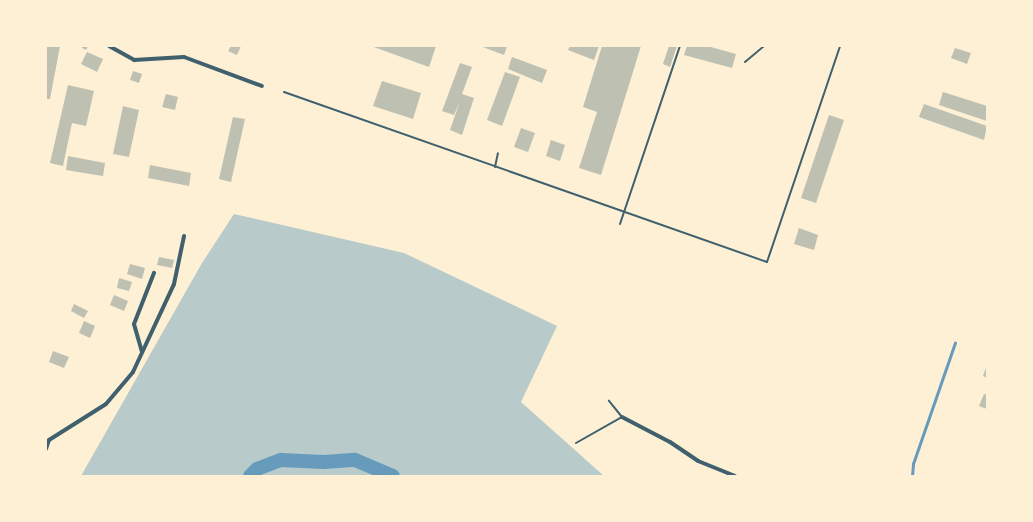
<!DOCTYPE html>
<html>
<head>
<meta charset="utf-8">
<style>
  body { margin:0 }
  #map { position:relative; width:1033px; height:522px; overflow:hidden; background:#fdf0d5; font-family:"PT Sans Narrow",sans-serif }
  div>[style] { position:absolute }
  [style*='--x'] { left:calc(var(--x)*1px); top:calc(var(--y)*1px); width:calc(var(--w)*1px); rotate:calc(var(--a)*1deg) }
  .green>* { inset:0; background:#b9caca }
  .stream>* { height:2.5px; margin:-1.25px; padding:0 1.25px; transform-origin:1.25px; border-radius:1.25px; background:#669bbc }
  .river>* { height:14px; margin:-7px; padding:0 7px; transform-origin:7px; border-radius:7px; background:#669bbc }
  .building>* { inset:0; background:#bec0b2 }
  .service>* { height:2px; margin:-1px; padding:0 1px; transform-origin:1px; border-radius:1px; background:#3f606c }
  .minor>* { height:4px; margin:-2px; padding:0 2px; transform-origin:2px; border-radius:2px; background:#3f606c }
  span { translate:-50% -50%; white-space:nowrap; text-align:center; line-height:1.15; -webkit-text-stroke:3.5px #fdf0d5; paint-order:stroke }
  .frame { position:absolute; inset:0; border:47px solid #fdf0d5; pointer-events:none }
</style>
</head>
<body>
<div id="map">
  <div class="green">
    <i style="clip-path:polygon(234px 214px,404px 253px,557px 326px,521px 402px,604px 476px,81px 476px,202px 263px)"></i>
  </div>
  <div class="stream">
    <i style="--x:912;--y:476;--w:12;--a:-85"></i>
    <i style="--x:913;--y:464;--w:128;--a:-70.9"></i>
  </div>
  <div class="river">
    <i style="--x:250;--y:476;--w:10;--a:-45"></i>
    <i style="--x:257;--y:469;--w:26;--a:-21"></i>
    <i style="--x:281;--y:460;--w:43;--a:2.7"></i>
    <i style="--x:324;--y:462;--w:31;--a:-4"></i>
    <i style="--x:355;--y:460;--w:41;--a:22.8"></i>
  </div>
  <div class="building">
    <i style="clip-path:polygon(46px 46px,60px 46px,50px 99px,46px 99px)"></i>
    <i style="clip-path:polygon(82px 46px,88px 46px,86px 50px,82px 48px)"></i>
    <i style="clip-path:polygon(231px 46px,241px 46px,237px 55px,228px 51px)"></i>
    <i style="clip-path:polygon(371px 46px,436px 46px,429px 67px)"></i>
    <i style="clip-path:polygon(480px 46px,507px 46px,504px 55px)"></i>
    <i style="clip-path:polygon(570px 46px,599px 46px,594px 60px,568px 50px)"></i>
    <i style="clip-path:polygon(602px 46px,641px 46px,601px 175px,579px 168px,597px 112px,583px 107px)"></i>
    <i style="clip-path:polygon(669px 46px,677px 46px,670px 67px,663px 64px)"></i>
    <i style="clip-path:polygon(687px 46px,707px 46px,736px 54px,732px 68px,684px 55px)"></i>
    <i style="clip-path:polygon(955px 48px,971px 53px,967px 64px,951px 58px)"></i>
    <i style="clip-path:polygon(87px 52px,103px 59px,97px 72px,81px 64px)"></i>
    <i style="clip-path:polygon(512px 57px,547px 70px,542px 83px,508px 69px)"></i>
    <i style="clip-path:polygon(460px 63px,472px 67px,462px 94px,474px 98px,462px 135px,450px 130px,460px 101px,454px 115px,442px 111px)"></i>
    <i style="clip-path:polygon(133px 71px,142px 74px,139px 83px,130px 80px)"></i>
    <i style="clip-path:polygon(505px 72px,520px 77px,502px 126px,487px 120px)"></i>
    <i style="clip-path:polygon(382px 81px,421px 93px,413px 119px,373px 106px)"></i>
    <i style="clip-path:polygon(68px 85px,94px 91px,86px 126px,72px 123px,63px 166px,50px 163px)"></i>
    <i style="clip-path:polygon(943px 92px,987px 106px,987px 121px,939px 105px)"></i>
    <i style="clip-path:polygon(166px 94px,178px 97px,175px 110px,162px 107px)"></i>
    <i style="clip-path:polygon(924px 104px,987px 126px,984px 140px,919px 117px)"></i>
    <i style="clip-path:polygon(123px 106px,139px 110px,129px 157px,113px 154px)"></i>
    <i style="clip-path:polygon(829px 115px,844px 120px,816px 203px,801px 198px)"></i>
    <i style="clip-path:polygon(233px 117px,245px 119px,231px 182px,219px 179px)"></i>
    <i style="clip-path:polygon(521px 128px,535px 133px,528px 152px,514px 147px)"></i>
    <i style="clip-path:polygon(551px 140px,565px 145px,560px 161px,546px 156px)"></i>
    <i style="clip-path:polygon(68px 156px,105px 163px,103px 176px,66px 170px)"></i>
    <i style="clip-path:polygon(150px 165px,191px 173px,189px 186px,148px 178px)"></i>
    <i style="clip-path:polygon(799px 228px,818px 235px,814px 250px,794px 244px)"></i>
    <i style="clip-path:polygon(159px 257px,174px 260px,172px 268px,157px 265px)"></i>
    <i style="clip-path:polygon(130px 264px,145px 268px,142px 279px,127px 274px)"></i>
    <i style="clip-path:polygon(119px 278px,132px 282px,129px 291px,117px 288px)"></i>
    <i style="clip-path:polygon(114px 295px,128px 301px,124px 311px,110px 305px)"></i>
    <i style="clip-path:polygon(74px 304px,88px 311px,84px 318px,71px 311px)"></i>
    <i style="clip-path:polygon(84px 321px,95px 326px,90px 338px,79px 333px)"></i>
    <i style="clip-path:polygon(53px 351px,69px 357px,64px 368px,49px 362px)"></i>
    <i style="clip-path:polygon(987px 365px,987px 378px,983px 376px)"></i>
    <i style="clip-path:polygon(984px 394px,987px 395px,987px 409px,979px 406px)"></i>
  </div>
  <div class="service">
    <i style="--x:745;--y:62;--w:25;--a:-40"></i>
    <i style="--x:284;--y:92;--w:512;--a:19.39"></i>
    <i style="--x:767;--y:262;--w:228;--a:-71.3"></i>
    <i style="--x:495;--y:167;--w:14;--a:-78"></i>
    <i style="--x:620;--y:224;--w:188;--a:-71.4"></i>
    <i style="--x:576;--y:443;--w:53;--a:-29.5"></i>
    <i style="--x:622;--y:417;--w:21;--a:-129"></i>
  </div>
  <div class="minor">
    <i style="--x:109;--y:46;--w:29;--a:29"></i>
    <i style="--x:134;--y:60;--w:50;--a:-3.4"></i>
    <i style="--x:184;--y:57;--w:83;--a:20.4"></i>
    <i style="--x:142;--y:352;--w:29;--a:-106"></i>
    <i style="--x:134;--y:324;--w:55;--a:-68.6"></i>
    <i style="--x:622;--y:417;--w:54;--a:27.5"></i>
    <i style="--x:670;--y:442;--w:34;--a:34"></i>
    <i style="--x:698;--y:461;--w:40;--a:22"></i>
    <i style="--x:46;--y:449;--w:9;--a:-72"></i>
    <i style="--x:49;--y:440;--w:67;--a:-32.3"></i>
    <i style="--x:106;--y:404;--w:42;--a:-49.8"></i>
    <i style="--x:133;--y:372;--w:97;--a:-65"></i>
    <i style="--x:174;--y:284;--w:49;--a:-78.2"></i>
  </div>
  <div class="frame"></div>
</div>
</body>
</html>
